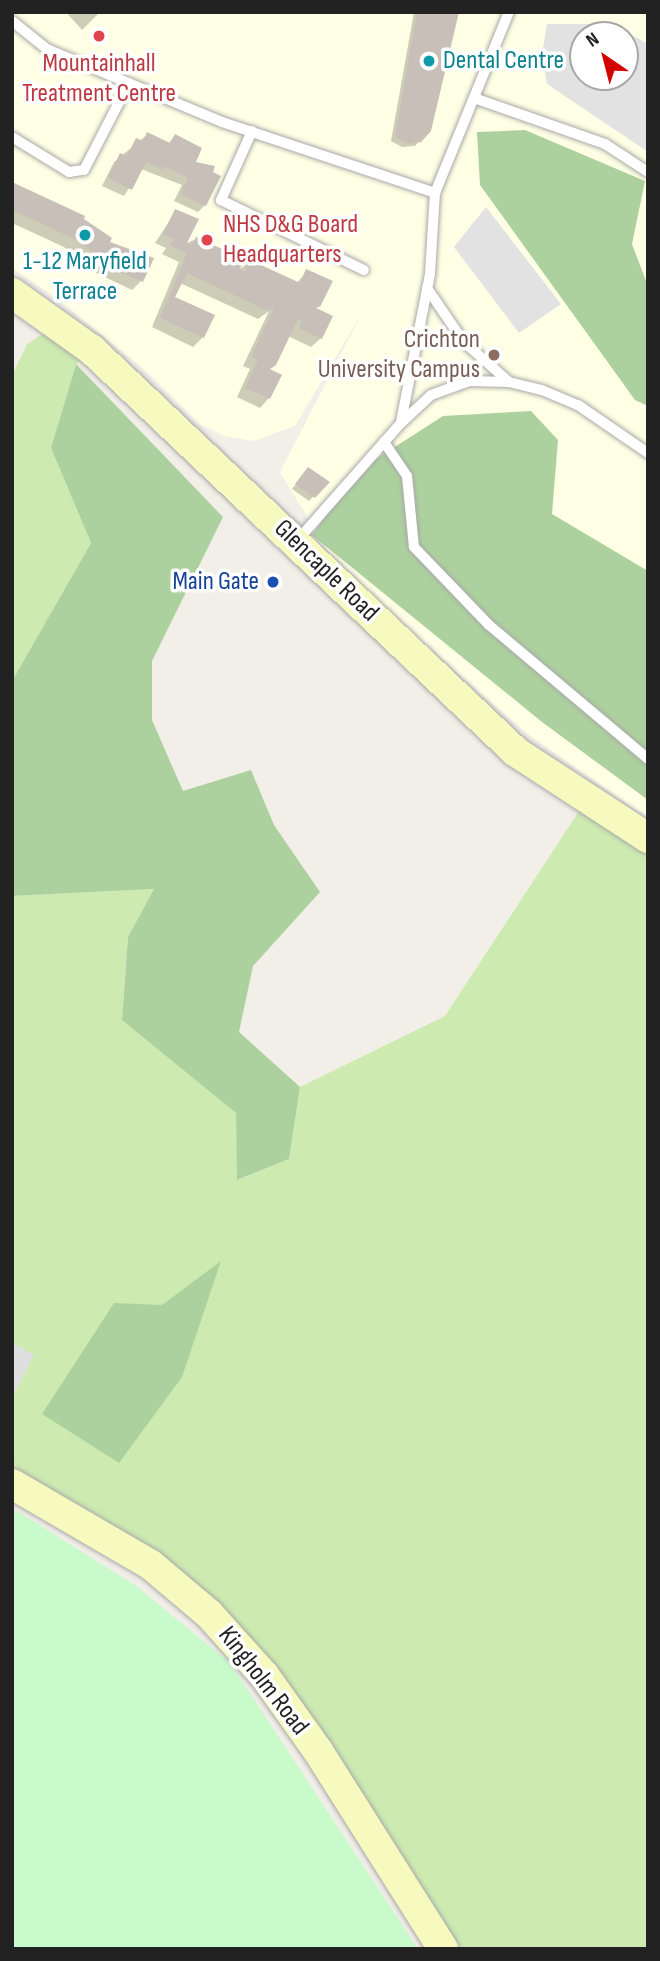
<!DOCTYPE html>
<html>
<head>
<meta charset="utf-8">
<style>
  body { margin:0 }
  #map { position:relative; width:660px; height:1961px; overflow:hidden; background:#f2efe9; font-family:"Sofia Sans Condensed",sans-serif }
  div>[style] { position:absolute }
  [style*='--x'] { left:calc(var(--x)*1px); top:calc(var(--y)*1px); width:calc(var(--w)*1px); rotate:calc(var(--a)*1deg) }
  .residential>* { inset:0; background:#e0dfdf }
  .education>* { inset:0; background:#ffffe5 }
  .grass>* { inset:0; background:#cdebb0 }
  .forest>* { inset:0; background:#add19e }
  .park>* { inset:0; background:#c8facc }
  .parking>* { inset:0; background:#e2e2e2 }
  .shadow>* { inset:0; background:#0003 }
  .building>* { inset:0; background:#c7bfb8 }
  .roads { filter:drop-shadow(0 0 2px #a9a9a9) drop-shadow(0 0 2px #a9a9a9) }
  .service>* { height:10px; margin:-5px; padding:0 5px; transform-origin:5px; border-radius:5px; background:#fff }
  .secondary>* { height:30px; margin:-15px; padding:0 15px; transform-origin:15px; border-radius:15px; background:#f7fabf }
  .dots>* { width:19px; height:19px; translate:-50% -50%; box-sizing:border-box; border:4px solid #fff; border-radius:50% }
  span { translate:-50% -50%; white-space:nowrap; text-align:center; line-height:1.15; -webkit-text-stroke:7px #fff; paint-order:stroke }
  .culture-label { font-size:26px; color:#0d838f }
  .left { translate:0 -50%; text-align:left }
  .health-label { font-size:26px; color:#be3a42 }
  .education-label { font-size:26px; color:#785e54 }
  .right { translate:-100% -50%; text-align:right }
  .street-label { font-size:26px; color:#222 }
  .transit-label { font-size:26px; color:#164399 }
  .frame { position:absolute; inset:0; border:14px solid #222; pointer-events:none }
  .north { position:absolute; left:569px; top:21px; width:70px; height:70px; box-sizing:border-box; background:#fff; border:2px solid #a7a7a7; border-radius:50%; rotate:325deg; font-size:19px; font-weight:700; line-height:28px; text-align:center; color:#222 }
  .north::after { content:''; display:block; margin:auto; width:24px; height:32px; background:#d40000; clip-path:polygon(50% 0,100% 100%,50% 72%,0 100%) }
</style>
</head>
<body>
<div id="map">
  <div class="residential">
    <i style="clip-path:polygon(12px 1343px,35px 1355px,12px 1398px)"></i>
  </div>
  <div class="education">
    <i style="clip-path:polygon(evenodd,12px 12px,648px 12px,648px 818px,529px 735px,338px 568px,280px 472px,363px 311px,295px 426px,254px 441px,225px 436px,201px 425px,147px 372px,58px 299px,12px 268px,12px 12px,583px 35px,625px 35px,625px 77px,583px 77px,583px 35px)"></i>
  </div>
  <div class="grass">
    <i style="clip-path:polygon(57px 325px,92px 350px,76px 364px,51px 448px,91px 543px,12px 681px,12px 376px,27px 344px)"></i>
    <i style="clip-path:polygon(587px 799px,648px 838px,648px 1949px,443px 1949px,264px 1675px,12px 1470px,12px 1398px,34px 1355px,12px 1343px,12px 896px,154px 889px,128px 937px,122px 1019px,236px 1113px,238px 1180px,289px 1159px,300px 1087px,445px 1016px)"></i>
  </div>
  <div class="forest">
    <i style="clip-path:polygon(525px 130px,645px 181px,632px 244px,648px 286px,648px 406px,635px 400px,480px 185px,477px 132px)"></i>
    <i style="clip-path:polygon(76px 364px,223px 517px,152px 661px,152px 720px,183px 791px,251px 770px,274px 825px,320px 892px,253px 966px,239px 1032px,300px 1087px,289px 1159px,237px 1180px,236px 1113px,122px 1020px,128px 937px,154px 889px,12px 896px,12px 681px,91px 543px,51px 448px)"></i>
    <i style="clip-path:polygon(531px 411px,558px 440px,552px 514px,648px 571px,648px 800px,542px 722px,312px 535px,359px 470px,443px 416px)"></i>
    <i style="clip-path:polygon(221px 1261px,182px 1377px,119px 1463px,42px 1414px,114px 1303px,162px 1305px)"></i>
  </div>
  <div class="park">
    <i style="clip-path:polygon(12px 1508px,135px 1585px,230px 1663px,418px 1949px,12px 1949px)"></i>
  </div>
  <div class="parking">
    <i style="clip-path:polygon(evenodd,547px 24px,612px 24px,648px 44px,648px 152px,547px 84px,542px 54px,547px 24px,583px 35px,625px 35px,625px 77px,583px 77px,583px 35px)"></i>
    <i style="clip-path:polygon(486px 207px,561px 304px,519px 333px,454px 247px)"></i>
  </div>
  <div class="shadow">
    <i style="clip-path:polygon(66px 12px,100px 12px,82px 30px)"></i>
    <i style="clip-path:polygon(414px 12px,458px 12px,429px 130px,415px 146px,402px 147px,391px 141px)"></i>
    <i style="clip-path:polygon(148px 134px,168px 144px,175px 136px,193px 163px,205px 205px,198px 212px,174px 201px,182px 185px,141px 169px,124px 196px,102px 186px,114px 162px)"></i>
    <i style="clip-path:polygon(12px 184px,81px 220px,141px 281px,132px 290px,92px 271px,64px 247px,12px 223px)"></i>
    <i style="clip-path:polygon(176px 211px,185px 244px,196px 239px,238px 270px,250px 262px,296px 284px,307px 271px,319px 306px,315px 310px,321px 338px,311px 347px,288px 336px,268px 371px,269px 398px,260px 408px,237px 397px,250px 369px,243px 366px,269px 311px,258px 319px,180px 283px,173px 298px,203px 337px,193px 347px,152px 327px,179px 262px,162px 254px,166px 248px,155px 243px)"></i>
    <i style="clip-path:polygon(304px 473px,327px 482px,309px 501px,292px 489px)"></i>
  </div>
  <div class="building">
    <i style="clip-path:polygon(417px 12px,459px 12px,431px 131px,421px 142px,407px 144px,395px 136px)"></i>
    <i style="clip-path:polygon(147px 132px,170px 143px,175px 134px,202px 148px,196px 162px,215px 166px,213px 172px,221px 176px,206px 206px,180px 194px,188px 178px,164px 166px,163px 170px,146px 162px,132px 190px,108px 178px,120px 153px,127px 156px,136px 138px,143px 141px)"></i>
    <i style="clip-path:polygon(12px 182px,85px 216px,84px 219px,112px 238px,110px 242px,154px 258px,143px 282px,99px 262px,101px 258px,73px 238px,12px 210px)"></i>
    <i style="clip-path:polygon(175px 209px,199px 219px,187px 243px,192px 245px,196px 237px,244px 259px,240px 269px,244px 272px,250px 260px,300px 283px,306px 269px,333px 281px,320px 307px,310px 305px,333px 316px,322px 339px,299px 328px,302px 321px,298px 319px,276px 365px,270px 369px,282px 375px,270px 399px,245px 388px,258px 360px,251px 357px,275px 306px,268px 311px,187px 273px,175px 297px,215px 315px,204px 338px,160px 318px,187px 253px,170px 245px,173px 239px,163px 234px)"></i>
    <i style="clip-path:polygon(308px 467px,330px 482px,315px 498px,295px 484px)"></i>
  </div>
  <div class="roads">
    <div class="service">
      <i style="--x:12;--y:21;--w:45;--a:38.7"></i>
      <i style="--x:47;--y:49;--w:190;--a:22.6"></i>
      <i style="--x:222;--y:122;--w:225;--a:18.4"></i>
      <i style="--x:474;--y:98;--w:139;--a:19.3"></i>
      <i style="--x:605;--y:144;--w:51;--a:33.1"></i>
      <i style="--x:252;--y:131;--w:76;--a:114.2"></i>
      <i style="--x:221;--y:200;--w:159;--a:26.1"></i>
      <i style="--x:12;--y:137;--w:67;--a:31.6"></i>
      <i style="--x:69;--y:172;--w:15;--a:-8"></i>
      <i style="--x:84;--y:170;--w:98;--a:-62.7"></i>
      <i style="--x:427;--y:288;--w:64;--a:55.8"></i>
      <i style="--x:463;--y:341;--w:62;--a:41.7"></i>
      <i style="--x:401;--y:422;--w:151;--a:-78.9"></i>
      <i style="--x:430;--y:274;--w:81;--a:-86.5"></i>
      <i style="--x:435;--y:193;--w:196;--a:-67.8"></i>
      <i style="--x:384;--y:442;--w:41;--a:55.9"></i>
      <i style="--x:407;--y:476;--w:71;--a:84.4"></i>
      <i style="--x:414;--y:547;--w:108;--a:46.1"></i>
      <i style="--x:489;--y:625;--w:208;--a:40.1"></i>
      <i style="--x:296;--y:542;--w:159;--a:-48.6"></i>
      <i style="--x:401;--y:423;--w:41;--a:-43"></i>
      <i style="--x:431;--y:395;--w:40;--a:-20.2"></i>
      <i style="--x:469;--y:381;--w:40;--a:1.4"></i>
      <i style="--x:509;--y:382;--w:34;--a:14"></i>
      <i style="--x:542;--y:390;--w:39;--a:23"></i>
      <i style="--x:578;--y:405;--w:85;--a:34.4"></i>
    </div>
    <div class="secondary">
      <i style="--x:12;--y:293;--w:98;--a:35.5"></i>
      <i style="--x:92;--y:350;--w:584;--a:43.47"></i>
      <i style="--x:516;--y:752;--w:158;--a:33.1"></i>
      <i style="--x:12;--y:1484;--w:161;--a:30.2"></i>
      <i style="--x:151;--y:1565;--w:76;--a:40.2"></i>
      <i style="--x:209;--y:1614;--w:82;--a:48"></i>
      <i style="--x:264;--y:1675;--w:93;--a:54.6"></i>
      <i style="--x:318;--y:1751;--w:234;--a:57.7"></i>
    </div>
  </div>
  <div class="dots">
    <i style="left:99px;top:36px;background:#e0444e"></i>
    <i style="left:429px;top:61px;background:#0f9aa8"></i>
    <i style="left:85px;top:235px;background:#0f9aa8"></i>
    <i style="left:207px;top:240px;background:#e0444e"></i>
    <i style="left:494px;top:355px;background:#8d6e63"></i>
    <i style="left:273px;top:582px;background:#1a4fb4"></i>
  </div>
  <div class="culture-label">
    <span class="left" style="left:443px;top:61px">Dental Centre</span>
    <span style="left:85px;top:277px">1-12 Maryfield<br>Terrace</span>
  </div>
  <div class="health-label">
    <span style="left:99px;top:79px">Mountainhall<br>Treatment Centre</span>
    <span class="left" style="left:223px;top:240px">NHS D&amp;G Board<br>Headquarters</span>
  </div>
  <div class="education-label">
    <span class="right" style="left:480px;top:355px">Crichton<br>University Campus</span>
  </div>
  <div class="street-label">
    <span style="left:326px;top:571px;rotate:44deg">Glencaple Road</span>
    <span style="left:263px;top:1681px;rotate:52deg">Kingholm Road</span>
  </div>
  <div class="transit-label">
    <span class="right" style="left:259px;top:582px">Main Gate</span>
  </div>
  <div class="frame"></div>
  <div class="north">N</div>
</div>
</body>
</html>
